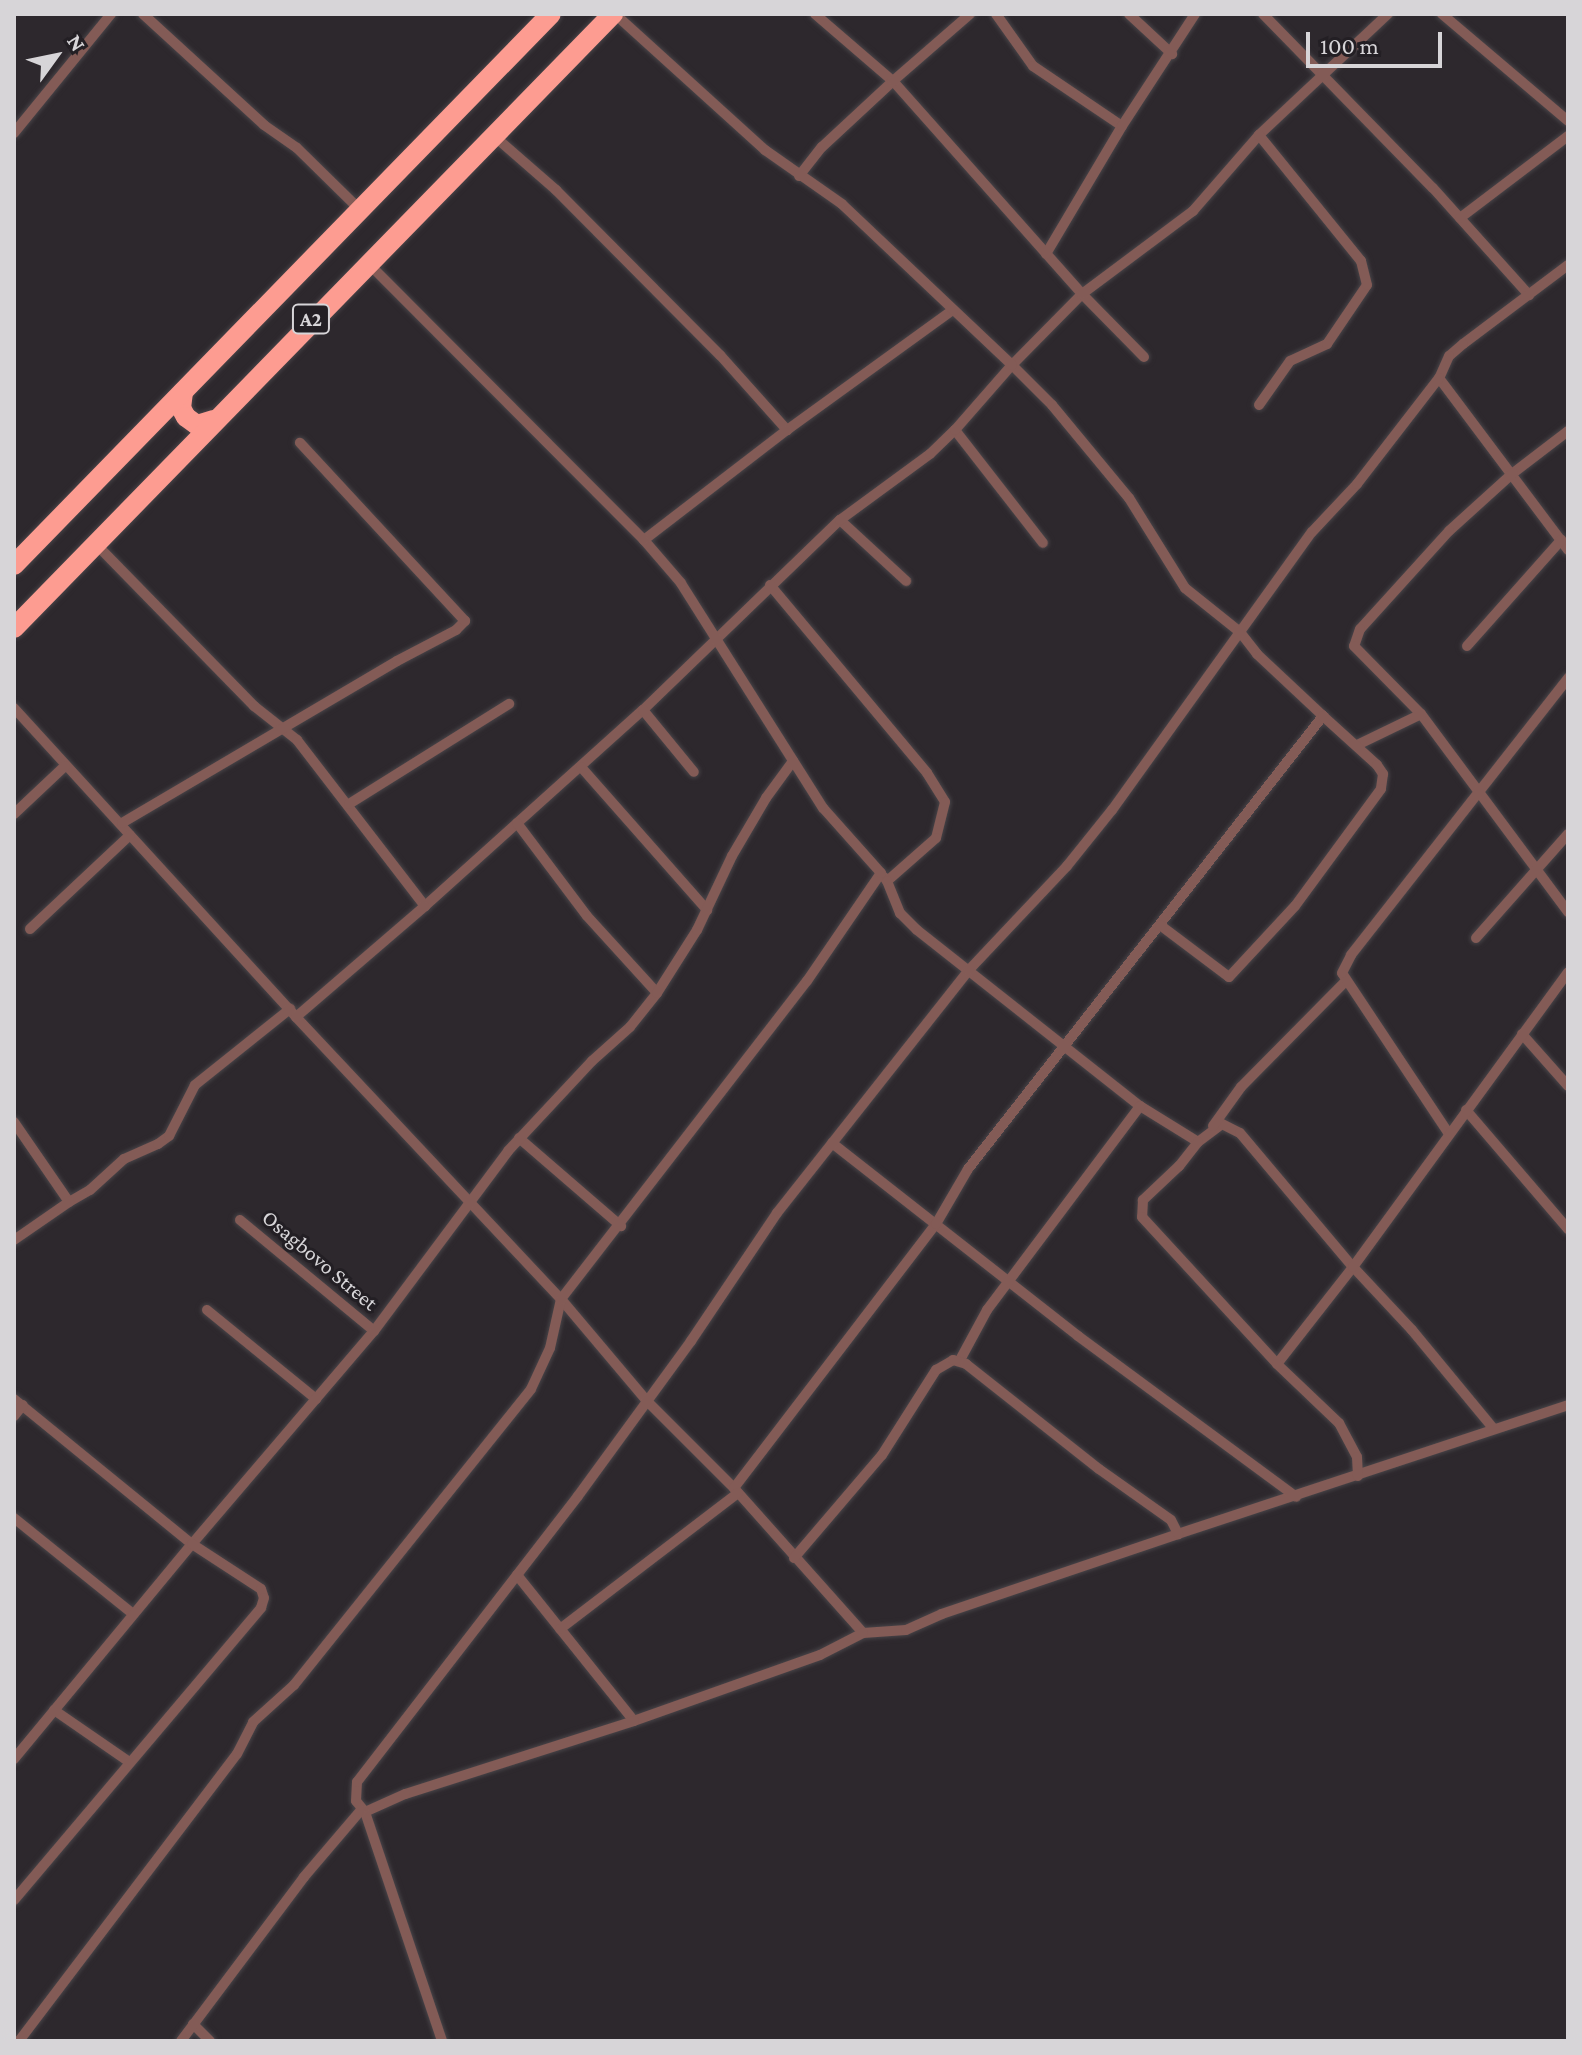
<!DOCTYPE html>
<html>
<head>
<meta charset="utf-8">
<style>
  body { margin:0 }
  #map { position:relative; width:1582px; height:2055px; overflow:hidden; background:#2d282d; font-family:"Crimson Pro",serif }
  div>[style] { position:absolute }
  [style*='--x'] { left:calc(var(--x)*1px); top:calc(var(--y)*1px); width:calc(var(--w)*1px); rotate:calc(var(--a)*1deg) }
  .roads { filter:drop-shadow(0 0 2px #484448) drop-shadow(0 0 2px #484448) }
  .street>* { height:10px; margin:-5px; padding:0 5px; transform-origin:5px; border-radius:5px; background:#835b56 }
  .highway>* { height:20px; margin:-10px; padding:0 10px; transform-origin:10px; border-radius:10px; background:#fd9c91 }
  span { translate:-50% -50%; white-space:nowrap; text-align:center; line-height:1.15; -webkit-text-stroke:6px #231f24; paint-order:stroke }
  .shield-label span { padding:2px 6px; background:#231f24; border:2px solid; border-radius:6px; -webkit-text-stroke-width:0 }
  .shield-label { font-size:20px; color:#d7d5d8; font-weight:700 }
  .street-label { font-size:22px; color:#d7d5d8 }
  .frame { position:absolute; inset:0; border:16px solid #d7d5d8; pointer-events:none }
  .north { position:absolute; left:16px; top:16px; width:80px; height:80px; -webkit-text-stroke:6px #231f24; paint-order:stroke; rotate:57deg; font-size:22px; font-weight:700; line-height:32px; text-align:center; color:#d7d5d8 }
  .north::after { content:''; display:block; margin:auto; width:28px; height:36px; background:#d7d5d8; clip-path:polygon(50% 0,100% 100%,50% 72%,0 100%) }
  .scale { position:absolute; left:1306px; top:32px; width:136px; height:36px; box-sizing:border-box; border:4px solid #d7d5d8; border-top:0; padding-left:10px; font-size:24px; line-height:28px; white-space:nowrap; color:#d7d5d8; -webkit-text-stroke:6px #231f24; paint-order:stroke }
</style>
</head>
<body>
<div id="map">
  <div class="roads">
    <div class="street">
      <i style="--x:143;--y:14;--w:164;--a:42.5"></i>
      <i style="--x:264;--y:125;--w:40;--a:34.9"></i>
      <i style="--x:297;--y:148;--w:88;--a:44.5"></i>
      <i style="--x:815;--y:14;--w:103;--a:40.7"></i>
      <i style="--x:893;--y:81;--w:285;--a:48.4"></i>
      <i style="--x:1082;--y:294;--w:100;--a:134.6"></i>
      <i style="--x:1012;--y:365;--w:57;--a:45"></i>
      <i style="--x:1052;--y:405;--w:121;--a:50.4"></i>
      <i style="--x:1129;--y:498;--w:106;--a:58.1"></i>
      <i style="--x:1185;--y:588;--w:70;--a:38.7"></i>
      <i style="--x:1240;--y:632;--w:28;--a:52"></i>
      <i style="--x:1257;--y:654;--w:91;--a:43.2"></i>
      <i style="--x:996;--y:14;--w:64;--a:54.6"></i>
      <i style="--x:1033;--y:66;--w:107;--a:34"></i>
      <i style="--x:1129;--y:14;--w:59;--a:42.9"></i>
      <i style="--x:1263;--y:14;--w:243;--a:45.7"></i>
      <i style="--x:1433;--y:188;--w:144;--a:48.1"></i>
      <i style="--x:1442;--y:14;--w:165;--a:40.3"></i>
      <i style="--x:14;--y:133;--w:154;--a:-50.8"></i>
      <i style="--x:493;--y:135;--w:84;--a:41.1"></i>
      <i style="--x:556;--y:190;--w:233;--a:45.2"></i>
      <i style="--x:720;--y:355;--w:101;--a:48.2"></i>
      <i style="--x:787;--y:430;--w:205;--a:-35.9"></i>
      <i style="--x:799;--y:176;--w:37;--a:-52"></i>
      <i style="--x:822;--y:147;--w:97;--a:-42.9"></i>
      <i style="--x:893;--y:81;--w:102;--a:-41"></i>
      <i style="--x:1460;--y:218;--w:136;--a:-37.2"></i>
      <i style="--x:1046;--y:254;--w:149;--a:-59.3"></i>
      <i style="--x:1122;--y:126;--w:134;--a:-56.9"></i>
      <i style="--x:1568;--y:265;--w:131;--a:143"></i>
      <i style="--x:1463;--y:344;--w:18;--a:139"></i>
      <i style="--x:1449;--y:356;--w:24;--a:114"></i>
      <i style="--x:1439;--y:378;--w:215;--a:53.1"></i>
      <i style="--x:1144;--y:357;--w:88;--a:-134.5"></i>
      <i style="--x:1082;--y:294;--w:139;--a:-36.8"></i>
      <i style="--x:1193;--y:211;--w:101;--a:-49"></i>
      <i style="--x:1259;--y:135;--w:177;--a:-43.2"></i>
      <i style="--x:1259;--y:405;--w:54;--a:-54.8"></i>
      <i style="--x:1290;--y:361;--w:41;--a:-24.7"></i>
      <i style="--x:1327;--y:344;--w:71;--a:-55.9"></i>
      <i style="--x:1367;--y:285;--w:25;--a:-104"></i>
      <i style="--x:1361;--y:261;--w:162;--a:-129"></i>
      <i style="--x:955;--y:430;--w:143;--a:52.1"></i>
      <i style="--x:1568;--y:431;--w:69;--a:142.6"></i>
      <i style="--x:1513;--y:473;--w:86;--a:137.8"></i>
      <i style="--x:1449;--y:531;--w:132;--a:132.2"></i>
      <i style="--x:1360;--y:629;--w:18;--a:109"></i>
      <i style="--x:1354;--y:646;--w:95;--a:45.4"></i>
      <i style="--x:1421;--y:714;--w:247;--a:53.4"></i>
      <i style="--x:840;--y:520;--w:90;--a:42.7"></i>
      <i style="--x:644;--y:540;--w:180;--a:-37.6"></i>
      <i style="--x:95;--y:543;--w:228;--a:45.7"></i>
      <i style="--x:254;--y:706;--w:55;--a:38.3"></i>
      <i style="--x:297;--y:740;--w:210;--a:52.4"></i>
      <i style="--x:425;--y:906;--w:293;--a:-42"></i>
      <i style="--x:643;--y:710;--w:274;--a:-44"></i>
      <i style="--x:840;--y:520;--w:112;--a:-36.3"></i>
      <i style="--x:930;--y:454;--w:35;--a:-44"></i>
      <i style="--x:955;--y:430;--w:86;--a:-48.8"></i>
      <i style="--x:1012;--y:365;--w:234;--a:-136.6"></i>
      <i style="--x:842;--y:204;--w:94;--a:-145"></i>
      <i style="--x:765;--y:150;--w:202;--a:-137.8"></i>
      <i style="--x:770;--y:585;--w:245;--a:50.1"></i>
      <i style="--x:927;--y:773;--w:34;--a:58"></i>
      <i style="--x:945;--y:802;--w:37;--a:104"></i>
      <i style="--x:936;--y:838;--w:65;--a:138.7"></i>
      <i style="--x:887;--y:881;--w:5;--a:-127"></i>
      <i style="--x:1467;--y:646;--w:142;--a:-48.4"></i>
      <i style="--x:14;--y:708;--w:418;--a:47.6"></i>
      <i style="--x:296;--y:1017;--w:387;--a:46.8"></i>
      <i style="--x:561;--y:1299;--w:133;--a:49.9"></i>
      <i style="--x:647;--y:1401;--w:123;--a:45"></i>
      <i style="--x:734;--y:1488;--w:194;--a:48.3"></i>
      <i style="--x:863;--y:1633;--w:43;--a:-4"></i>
      <i style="--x:906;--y:1630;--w:39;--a:-24"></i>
      <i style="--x:942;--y:1614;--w:249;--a:-18.7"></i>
      <i style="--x:1178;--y:1534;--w:411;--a:-18.3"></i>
      <i style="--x:643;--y:710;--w:80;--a:50.6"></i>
      <i style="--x:1357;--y:745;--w:71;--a:-25.8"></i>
      <i style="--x:581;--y:767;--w:191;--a:48.6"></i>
      <i style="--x:349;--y:804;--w:189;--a:-32"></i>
      <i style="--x:14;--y:814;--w:70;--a:-43.3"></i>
      <i style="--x:122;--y:823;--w:319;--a:-30.5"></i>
      <i style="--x:397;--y:661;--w:67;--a:-27.7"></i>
      <i style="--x:456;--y:630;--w:13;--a:-45"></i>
      <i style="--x:465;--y:621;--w:243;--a:-132.8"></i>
      <i style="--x:517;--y:823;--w:116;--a:53"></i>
      <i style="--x:587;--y:916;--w:104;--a:47.7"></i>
      <i style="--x:887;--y:881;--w:35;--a:68"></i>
      <i style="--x:900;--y:913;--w:24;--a:45"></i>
      <i style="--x:917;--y:930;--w:284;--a:38.3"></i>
      <i style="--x:1140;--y:1106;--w:68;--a:31.8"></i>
      <i style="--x:1198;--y:1142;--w:30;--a:-37"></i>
      <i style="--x:1222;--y:1124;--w:20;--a:27"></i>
      <i style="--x:1240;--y:1133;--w:175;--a:49.9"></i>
      <i style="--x:1353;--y:1267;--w:123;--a:128.1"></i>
      <i style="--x:30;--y:929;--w:137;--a:-43.2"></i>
      <i style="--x:1476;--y:938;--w:139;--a:-48.5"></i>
      <i style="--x:296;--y:1017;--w:170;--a:-40.7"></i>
      <i style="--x:1522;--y:1034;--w:69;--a:48.5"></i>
      <i style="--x:1466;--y:1110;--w:157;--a:49.4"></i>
      <i style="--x:14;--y:1122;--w:97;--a:55.5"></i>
      <i style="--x:69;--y:1202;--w:24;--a:-30"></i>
      <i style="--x:90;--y:1190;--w:46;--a:-42.4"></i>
      <i style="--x:124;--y:1159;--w:37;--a:-24"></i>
      <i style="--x:158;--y:1144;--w:14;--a:-36"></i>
      <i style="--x:169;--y:1136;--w:57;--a:-63"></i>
      <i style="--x:195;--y:1085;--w:122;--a:-38.7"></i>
      <i style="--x:1213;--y:1126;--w:48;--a:-54.3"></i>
      <i style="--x:1241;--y:1087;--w:149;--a:-45.3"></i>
      <i style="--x:1449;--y:1134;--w:193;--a:-123.6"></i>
      <i style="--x:1342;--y:973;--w:20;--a:-63"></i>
      <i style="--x:1351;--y:955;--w:352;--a:-51.9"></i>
      <i style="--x:519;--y:1138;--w:135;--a:40.8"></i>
      <i style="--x:1198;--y:1142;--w:31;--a:128"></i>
      <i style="--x:1179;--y:1166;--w:50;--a:136.6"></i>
      <i style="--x:1143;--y:1200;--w:17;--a:93"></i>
      <i style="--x:1142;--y:1217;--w:200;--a:47.4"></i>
      <i style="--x:1277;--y:1364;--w:86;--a:43.6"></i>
      <i style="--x:1339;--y:1423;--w:38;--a:62"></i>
      <i style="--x:1357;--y:1457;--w:19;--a:87"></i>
      <i style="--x:832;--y:1143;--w:313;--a:38.1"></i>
      <i style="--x:1078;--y:1336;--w:271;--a:36.4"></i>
      <i style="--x:240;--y:1220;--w:174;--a:39.6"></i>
      <i style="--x:14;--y:1240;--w:67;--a:-34.6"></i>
      <i style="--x:207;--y:1310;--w:141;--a:39.2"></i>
      <i style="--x:960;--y:1360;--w:57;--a:-61.6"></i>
      <i style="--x:987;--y:1310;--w:255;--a:-53.1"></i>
      <i style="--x:14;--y:1399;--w:230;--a:39.2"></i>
      <i style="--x:192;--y:1544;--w:280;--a:-49.5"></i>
      <i style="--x:374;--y:1331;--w:224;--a:-53.3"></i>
      <i style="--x:508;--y:1151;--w:123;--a:-47"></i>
      <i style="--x:592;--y:1061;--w:51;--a:-41.8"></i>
      <i style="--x:630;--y:1027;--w:43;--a:-51.5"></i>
      <i style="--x:657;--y:993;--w:75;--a:-57.6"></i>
      <i style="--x:697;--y:930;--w:82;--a:-64.7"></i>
      <i style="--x:732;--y:856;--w:67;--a:-59.6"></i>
      <i style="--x:766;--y:798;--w:46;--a:-53.9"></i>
      <i style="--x:14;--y:1416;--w:14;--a:-51"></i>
      <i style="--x:1493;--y:1428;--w:127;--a:-129.6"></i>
      <i style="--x:1412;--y:1330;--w:86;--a:-133.1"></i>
      <i style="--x:1353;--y:1267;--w:365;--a:-53.9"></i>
      <i style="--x:734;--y:1488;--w:332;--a:-52.6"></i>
      <i style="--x:936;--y:1224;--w:64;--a:-59.8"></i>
      <i style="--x:968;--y:1169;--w:576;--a:-51.92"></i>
      <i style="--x:1323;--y:716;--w:73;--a:42.2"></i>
      <i style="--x:1377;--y:765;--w:11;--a:56"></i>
      <i style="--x:1383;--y:774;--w:15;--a:98"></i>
      <i style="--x:1381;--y:789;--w:145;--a:126.3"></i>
      <i style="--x:1295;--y:906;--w:97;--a:132.9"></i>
      <i style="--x:1229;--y:977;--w:86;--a:-143"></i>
      <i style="--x:14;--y:1518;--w:153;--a:38.9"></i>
      <i style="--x:794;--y:1558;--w:135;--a:-49.5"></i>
      <i style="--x:882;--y:1455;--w:101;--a:-57.6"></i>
      <i style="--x:936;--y:1370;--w:20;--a:-30"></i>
      <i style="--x:953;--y:1360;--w:14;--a:17"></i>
      <i style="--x:966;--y:1364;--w:169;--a:38.3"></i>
      <i style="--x:1099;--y:1469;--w:88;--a:35.3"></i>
      <i style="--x:1171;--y:1520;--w:16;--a:63"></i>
      <i style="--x:517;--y:1575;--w:187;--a:51.3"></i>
      <i style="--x:560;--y:1629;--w:224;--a:-37.4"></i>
      <i style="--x:863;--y:1633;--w:48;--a:152.9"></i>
      <i style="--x:820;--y:1655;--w:197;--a:160.5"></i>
      <i style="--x:634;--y:1721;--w:240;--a:162.3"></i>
      <i style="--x:405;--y:1794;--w:44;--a:155.8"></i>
      <i style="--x:365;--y:1812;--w:14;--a:-129"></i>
      <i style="--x:356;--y:1801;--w:19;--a:-87"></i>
      <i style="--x:357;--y:1782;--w:361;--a:-52.3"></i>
      <i style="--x:578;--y:1496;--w:192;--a:-53.9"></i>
      <i style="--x:691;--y:1341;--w:154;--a:-56.1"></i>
      <i style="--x:777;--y:1213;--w:308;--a:-51.7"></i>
      <i style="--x:968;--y:971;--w:144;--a:-46.7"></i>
      <i style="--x:1067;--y:866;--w:72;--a:-51.2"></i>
      <i style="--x:1112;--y:810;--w:342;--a:-54.3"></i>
      <i style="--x:1312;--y:532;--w:66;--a:-46.8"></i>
      <i style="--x:1357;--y:484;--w:134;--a:-52.3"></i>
      <i style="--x:54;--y:1710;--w:90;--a:34.6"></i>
      <i style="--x:14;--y:1759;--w:279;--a:-50.4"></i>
      <i style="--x:192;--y:1544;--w:82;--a:33.1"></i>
      <i style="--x:261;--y:1589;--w:9;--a:72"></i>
      <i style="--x:264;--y:1598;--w:10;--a:107"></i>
      <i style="--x:261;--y:1608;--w:382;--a:130.2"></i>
      <i style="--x:365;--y:1812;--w:242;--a:71.4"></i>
      <i style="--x:193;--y:2024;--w:24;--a:45"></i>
      <i style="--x:19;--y:2041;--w:360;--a:-52.8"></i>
      <i style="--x:237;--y:1754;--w:36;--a:-63"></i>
      <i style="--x:253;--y:1722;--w:55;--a:-42.1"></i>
      <i style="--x:294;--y:1685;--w:379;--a:-51.3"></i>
      <i style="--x:531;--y:1389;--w:45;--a:-65.1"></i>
      <i style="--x:550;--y:1348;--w:50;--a:-77.3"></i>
      <i style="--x:561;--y:1299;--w:402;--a:-52.3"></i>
      <i style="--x:807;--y:981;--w:131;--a:-55.6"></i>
      <i style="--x:881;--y:873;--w:87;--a:-131.7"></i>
      <i style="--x:823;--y:808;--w:266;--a:-122.3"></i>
      <i style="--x:681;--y:583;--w:57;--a:-130.7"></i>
      <i style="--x:644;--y:540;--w:392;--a:-134.9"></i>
      <i style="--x:181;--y:2041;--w:205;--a:-53.1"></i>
      <i style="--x:304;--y:1877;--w:88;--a:-49.6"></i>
    </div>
    <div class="highway">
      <i style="--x:183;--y:392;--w:16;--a:97"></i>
      <i style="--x:181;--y:408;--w:10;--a:61"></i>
      <i style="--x:186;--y:417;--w:14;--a:36"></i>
      <i style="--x:197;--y:425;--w:17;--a:-17"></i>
      <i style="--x:14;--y:565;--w:769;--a:-45.74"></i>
      <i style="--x:14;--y:628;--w:858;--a:-45.71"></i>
    </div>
  </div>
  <div class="shield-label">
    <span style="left:311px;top:319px">A2</span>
  </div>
  <div class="street-label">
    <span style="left:320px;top:1260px;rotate:40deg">Osagbovo Street</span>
  </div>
  <div class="frame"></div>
  <div class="north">N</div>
  <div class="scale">100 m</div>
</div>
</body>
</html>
